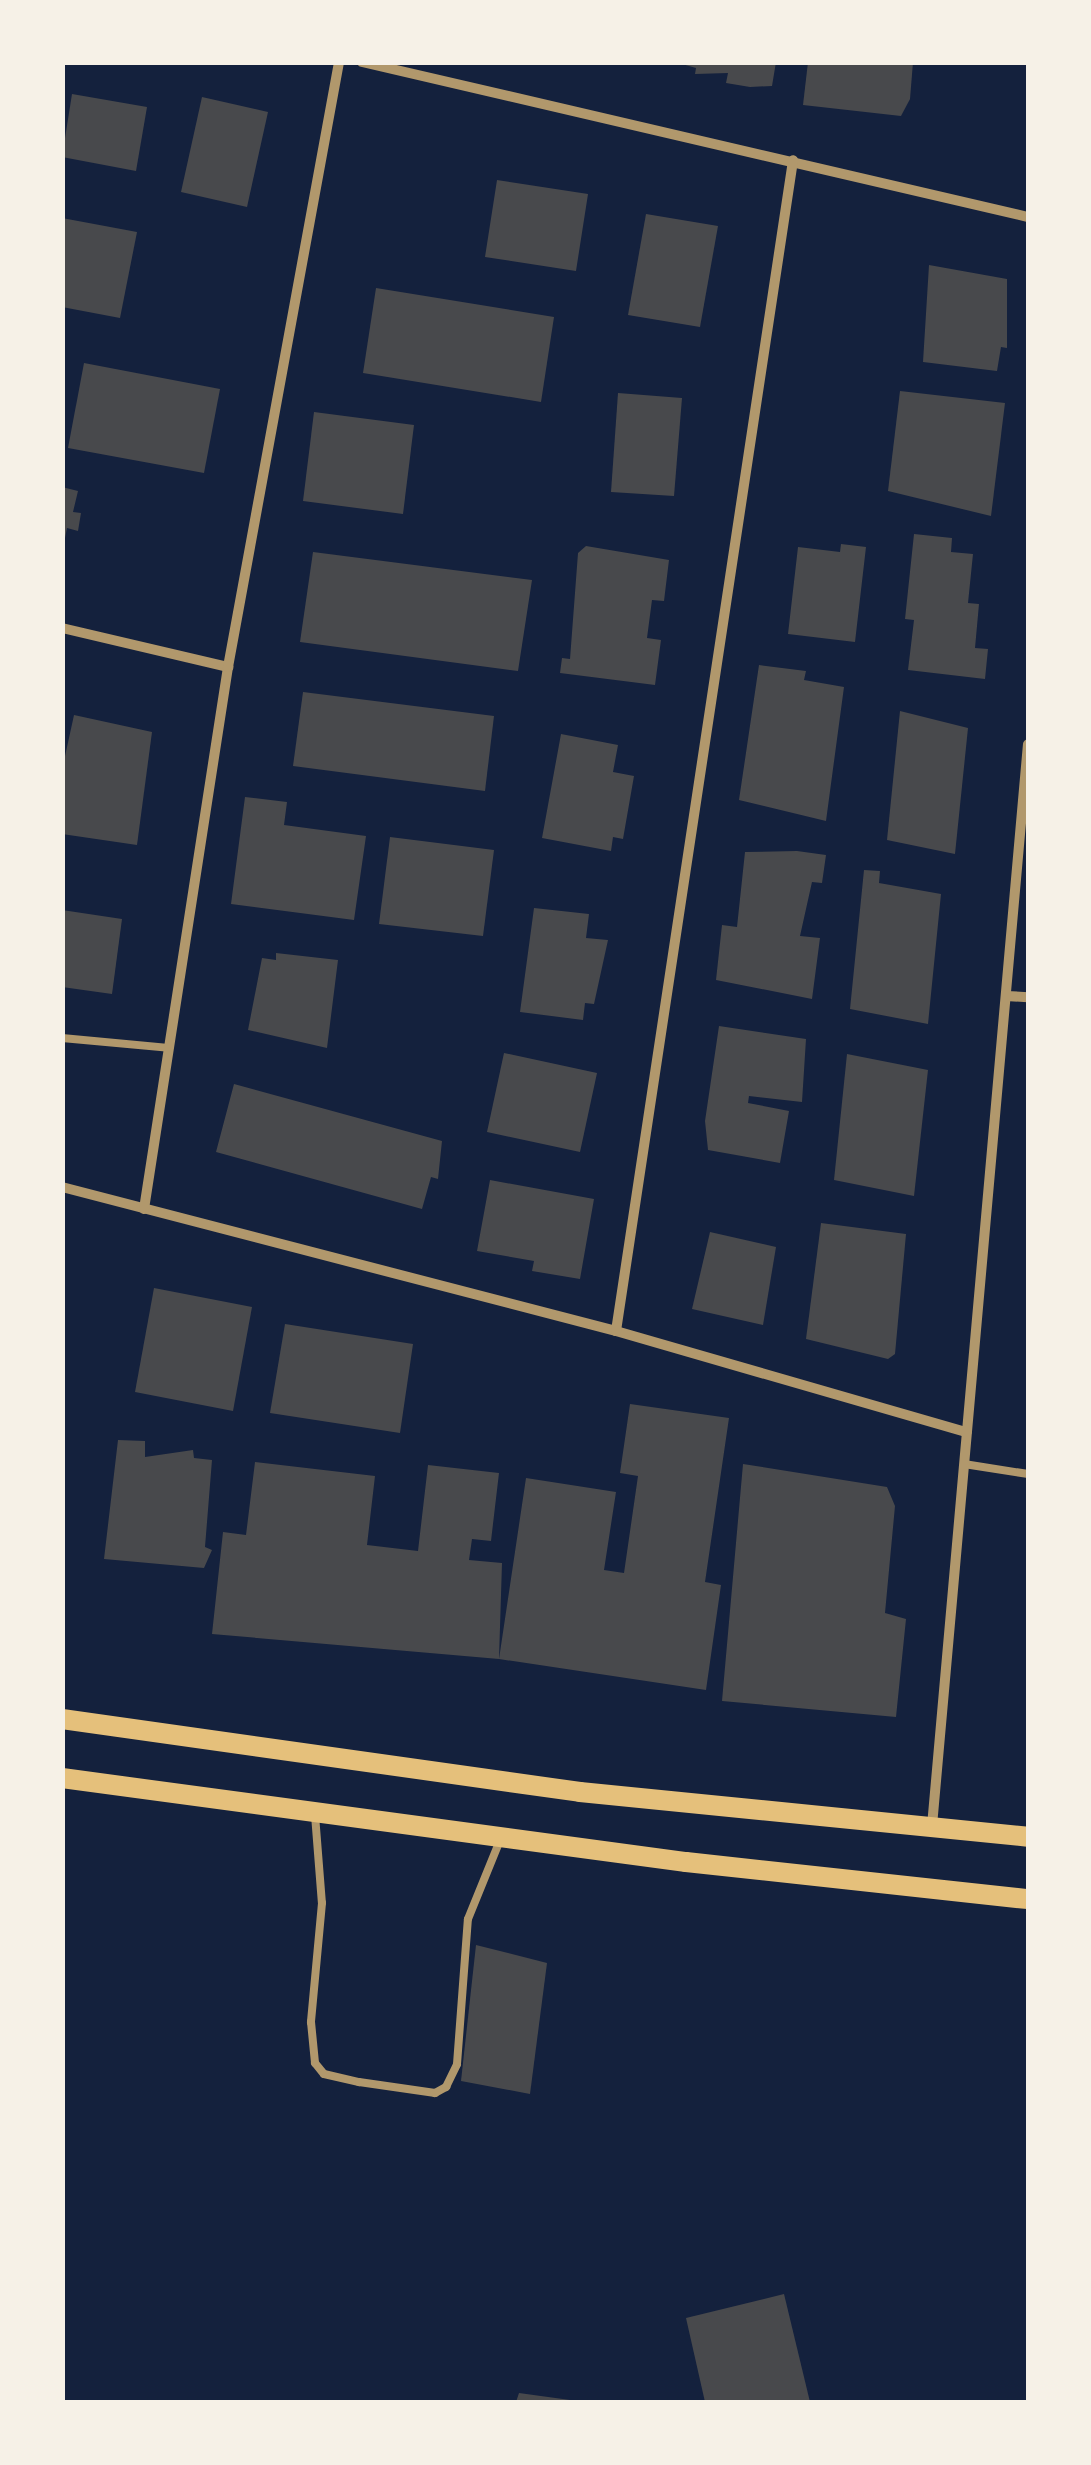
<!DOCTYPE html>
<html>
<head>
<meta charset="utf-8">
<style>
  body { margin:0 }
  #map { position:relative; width:1091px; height:2465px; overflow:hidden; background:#14213d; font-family:"Alegreya Sans",sans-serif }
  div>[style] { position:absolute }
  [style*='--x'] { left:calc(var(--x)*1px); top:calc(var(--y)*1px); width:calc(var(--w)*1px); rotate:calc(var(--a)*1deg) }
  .building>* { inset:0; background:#48494c }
  .service>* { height:8px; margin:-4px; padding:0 4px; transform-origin:4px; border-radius:4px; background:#b1986c }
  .minor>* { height:10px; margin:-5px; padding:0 5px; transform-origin:5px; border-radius:5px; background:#b1986c }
  .secondary>* { height:20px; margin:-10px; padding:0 10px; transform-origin:10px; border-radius:10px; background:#e5c07b }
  span { translate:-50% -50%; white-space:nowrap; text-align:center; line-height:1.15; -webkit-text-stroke:10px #f6f1e7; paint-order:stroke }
  .frame { position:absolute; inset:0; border:65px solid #f6f1e7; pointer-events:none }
</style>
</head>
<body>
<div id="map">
  <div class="building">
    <i style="clip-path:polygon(675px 62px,776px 62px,772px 86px,750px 87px,726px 83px,728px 73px,695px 74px,696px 68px)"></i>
    <i style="clip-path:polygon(808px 62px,913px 62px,910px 99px,901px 116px,803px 105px)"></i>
    <i style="clip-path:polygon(72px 94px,147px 107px,136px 171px,62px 157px)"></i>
    <i style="clip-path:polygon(202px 97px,268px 112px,247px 207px,181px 192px)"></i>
    <i style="clip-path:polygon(497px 180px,588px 194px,576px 271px,485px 257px)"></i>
    <i style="clip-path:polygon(646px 214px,718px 226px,700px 327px,628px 315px)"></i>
    <i style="clip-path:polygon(62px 218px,137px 232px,120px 318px,62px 307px)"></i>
    <i style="clip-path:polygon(929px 265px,1007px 279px,1007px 348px,1001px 347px,997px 371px,923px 362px)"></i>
    <i style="clip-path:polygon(376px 288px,554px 317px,541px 402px,363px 373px)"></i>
    <i style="clip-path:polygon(84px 363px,220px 389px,204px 473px,68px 448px)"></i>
    <i style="clip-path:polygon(900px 391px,1005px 403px,991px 516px,888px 491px)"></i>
    <i style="clip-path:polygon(618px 393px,682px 398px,674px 496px,611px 492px)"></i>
    <i style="clip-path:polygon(314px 412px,414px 425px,403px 514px,303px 501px)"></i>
    <i style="clip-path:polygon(62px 487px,78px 491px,73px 512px,81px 513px,78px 531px,67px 528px,64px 543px)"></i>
    <i style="clip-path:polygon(914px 534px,952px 538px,951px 552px,973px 554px,968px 603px,979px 604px,975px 648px,988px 649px,985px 679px,908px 670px,914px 620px,905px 619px)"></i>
    <i style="clip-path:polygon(841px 544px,866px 547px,855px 642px,788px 634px,798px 547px,840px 552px)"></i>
    <i style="clip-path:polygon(586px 546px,669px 560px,664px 601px,652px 600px,647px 638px,661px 640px,655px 685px,560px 673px,562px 658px,570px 659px,578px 553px)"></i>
    <i style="clip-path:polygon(313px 552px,532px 580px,518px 671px,300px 642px)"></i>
    <i style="clip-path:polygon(759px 665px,806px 671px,804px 680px,844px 687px,826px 821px,739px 800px)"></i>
    <i style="clip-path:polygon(303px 692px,494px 716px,485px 791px,293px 766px)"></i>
    <i style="clip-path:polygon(900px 711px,968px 728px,955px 854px,887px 840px)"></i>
    <i style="clip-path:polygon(74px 715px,152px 732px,137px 845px,62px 834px,62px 770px)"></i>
    <i style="clip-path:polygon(561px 734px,618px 745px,613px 772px,634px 776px,623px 839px,613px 837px,611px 851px,542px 838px)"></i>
    <i style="clip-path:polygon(245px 797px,287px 802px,284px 825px,366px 836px,354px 920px,231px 904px)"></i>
    <i style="clip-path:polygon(390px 837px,494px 850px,483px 936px,379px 924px)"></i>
    <i style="clip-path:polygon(797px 851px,826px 855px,822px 883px,812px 882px,800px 936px,820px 938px,812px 999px,716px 980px,722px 925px,737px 927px,745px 852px)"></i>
    <i style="clip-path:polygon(864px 870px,880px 871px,879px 883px,941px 894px,928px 1024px,850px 1009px)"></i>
    <i style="clip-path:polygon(534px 908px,589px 914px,586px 938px,608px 940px,594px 1004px,585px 1003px,583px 1020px,520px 1012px)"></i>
    <i style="clip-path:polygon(62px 910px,122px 919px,112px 994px,62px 987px)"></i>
    <i style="clip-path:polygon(276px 953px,338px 960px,327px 1048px,248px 1030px,262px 958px,276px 960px)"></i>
    <i style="clip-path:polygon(719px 1026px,806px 1039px,802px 1102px,749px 1096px,748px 1103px,789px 1111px,780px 1163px,708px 1150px,705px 1121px)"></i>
    <i style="clip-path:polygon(504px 1053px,597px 1073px,580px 1152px,487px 1132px)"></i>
    <i style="clip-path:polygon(847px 1054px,928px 1070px,914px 1196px,834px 1180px)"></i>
    <i style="clip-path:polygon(234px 1084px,442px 1141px,438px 1179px,431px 1177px,422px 1209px,216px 1152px)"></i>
    <i style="clip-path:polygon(490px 1180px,594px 1199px,580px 1279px,532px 1271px,534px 1261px,477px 1251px)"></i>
    <i style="clip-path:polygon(821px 1223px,906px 1234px,895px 1354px,888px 1359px,806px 1339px)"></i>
    <i style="clip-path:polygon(710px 1232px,776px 1247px,763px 1325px,692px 1309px)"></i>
    <i style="clip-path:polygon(154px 1288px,252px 1307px,233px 1411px,135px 1392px)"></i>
    <i style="clip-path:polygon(285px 1324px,413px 1344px,400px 1433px,270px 1413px)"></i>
    <i style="clip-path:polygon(630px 1404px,729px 1418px,705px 1582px,721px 1585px,706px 1690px,499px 1659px,526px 1478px,616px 1492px,604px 1570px,624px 1573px,638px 1476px,620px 1473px)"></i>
    <i style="clip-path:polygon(118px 1440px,145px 1441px,145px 1457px,193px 1450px,194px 1458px,212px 1460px,205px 1547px,212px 1550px,204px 1568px,104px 1559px)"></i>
    <i style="clip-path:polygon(255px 1462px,375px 1476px,367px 1545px,418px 1551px,428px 1465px,499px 1473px,491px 1541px,472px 1539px,469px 1560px,502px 1563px,499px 1659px,212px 1634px,223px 1532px,246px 1535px)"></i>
    <i style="clip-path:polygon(743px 1464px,887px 1487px,895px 1506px,885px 1613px,906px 1619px,896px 1717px,722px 1701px)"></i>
    <i style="clip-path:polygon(476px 1945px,547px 1963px,530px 2094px,461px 2081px)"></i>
    <i style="clip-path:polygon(784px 2294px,810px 2402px,705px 2402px,686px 2318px)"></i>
    <i style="clip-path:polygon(519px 2393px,570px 2400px,570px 2402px,516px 2402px)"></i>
  </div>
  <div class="service">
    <i style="--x:62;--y:1038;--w:107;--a:5.3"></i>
    <i style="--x:964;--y:1464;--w:65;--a:8.9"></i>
    <i style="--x:315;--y:1815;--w:88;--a:85.5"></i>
    <i style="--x:322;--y:1903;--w:120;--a:95.3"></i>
    <i style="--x:311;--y:2022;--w:41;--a:84.4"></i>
    <i style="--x:315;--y:2063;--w:14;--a:51"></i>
    <i style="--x:324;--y:2074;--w:36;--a:13"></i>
    <i style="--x:359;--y:2082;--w:77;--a:8.2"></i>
    <i style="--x:435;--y:2093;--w:13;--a:-29"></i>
    <i style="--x:446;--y:2087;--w:25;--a:-64"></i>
    <i style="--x:457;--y:2064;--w:145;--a:-85.7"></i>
    <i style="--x:468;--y:1919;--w:85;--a:-67.9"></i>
  </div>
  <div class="minor">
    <i style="--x:362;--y:62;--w:684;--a:13.1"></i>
    <i style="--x:62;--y:628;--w:171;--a:13.2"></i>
    <i style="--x:1006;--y:996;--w:22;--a:3"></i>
    <i style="--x:62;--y:1187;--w:572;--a:14.57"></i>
    <i style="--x:616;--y:1331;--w:365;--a:16.1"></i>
    <i style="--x:144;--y:1209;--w:548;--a:-81.19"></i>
    <i style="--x:228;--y:667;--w:615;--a:-79.6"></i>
    <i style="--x:616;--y:1331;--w:1184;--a:-81.4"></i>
    <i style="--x:932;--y:1826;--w:1086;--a:-84.93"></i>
  </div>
  <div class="secondary">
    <i style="--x:62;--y:1719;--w:523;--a:8.02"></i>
    <i style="--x:580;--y:1792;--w:450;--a:5.7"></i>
    <i style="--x:62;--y:1778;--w:630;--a:7.67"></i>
    <i style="--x:686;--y:1862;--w:344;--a:6.2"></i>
  </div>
  <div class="frame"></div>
</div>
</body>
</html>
